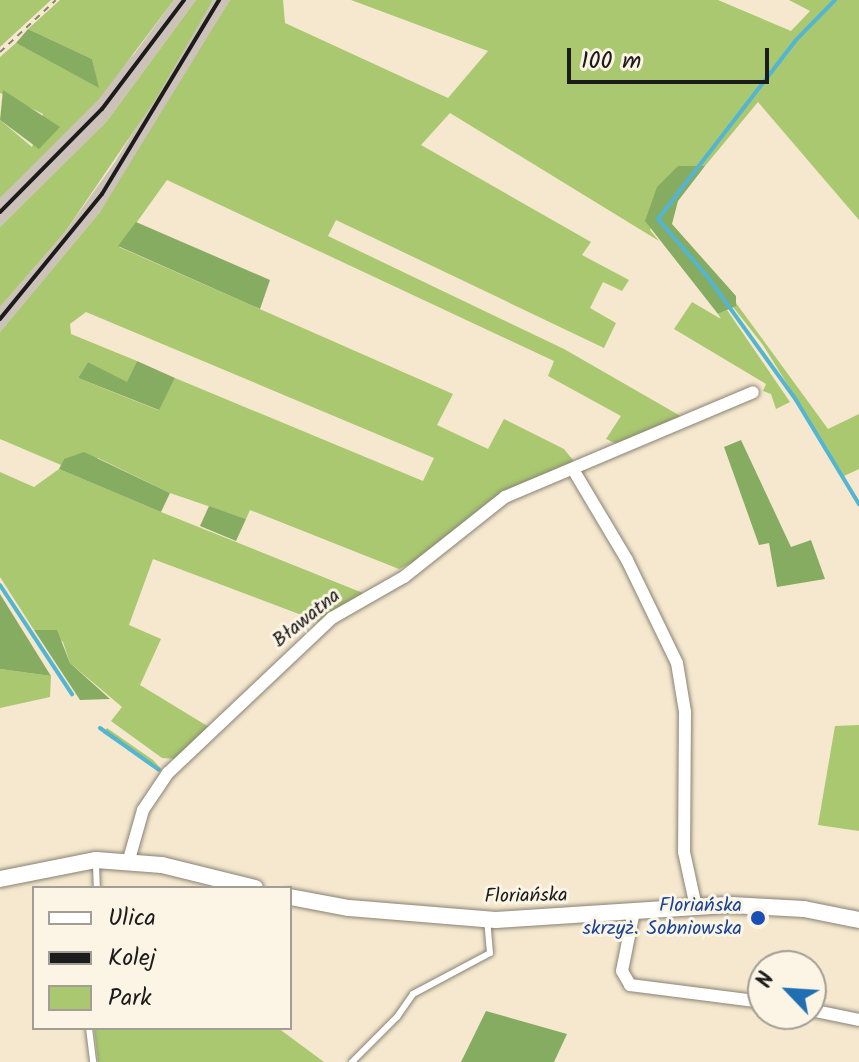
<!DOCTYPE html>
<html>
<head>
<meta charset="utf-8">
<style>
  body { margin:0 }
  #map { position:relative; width:859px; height:1062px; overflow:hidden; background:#f5e8ce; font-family:Kalam,sans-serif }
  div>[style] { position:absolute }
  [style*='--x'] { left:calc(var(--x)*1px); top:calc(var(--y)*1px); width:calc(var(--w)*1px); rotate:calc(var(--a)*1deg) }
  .industrial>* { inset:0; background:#cdc2b9 }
  .green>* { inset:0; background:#a9c870 }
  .forest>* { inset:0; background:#86ac62 }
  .stream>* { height:4px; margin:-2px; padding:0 2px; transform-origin:2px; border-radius:2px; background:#53b5d2 }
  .path>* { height:2px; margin-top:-1px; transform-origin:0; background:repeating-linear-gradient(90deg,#888275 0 6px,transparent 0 12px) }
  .roads { filter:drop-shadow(0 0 2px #888275) drop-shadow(0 0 2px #888275) }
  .service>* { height:6px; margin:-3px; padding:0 3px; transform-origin:3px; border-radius:3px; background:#fff }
  .minor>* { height:12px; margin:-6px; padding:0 6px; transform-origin:6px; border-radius:6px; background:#fff }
  .tertiary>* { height:16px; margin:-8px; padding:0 8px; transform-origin:8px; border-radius:8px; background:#fff }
  .rail>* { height:4px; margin:-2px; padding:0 2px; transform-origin:2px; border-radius:2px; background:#1c1c1c }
  .dots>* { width:22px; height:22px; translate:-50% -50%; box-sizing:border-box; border:4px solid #fcf5e5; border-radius:50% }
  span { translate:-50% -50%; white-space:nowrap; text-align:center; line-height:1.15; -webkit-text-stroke:6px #fcf5e5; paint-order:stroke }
  .street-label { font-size:20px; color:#1c1c1c }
  .transit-label { font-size:20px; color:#164399 }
  .right { translate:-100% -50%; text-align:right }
  .legend { position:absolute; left:32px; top:886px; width:260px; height:144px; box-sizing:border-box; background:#fcf5e5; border:2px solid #a29e95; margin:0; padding:10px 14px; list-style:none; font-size:24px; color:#1c1c1c }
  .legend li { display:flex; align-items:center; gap:16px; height:40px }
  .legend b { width:40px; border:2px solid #a29e95 }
  .north { position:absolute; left:747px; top:950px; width:80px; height:80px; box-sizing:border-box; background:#fcf5e5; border:2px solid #a29e95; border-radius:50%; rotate:295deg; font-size:22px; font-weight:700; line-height:32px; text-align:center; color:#1c1c1c }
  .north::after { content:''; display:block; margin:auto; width:28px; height:36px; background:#1f6fb2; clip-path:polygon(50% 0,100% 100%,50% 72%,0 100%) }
  .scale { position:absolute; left:567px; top:48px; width:202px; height:36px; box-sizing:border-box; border:4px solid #1c1c1c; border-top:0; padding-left:10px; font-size:24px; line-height:28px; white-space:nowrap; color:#1c1c1c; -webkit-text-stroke:6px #fcf5e5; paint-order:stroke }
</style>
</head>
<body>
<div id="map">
  <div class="industrial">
    <i style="clip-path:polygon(174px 0,196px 0,107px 121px,0 227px,0 198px,135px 53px)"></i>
    <i style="clip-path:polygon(213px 0,230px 0,152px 132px,100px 212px,0 332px,0 307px,65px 232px,115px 162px)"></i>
  </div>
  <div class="green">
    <i style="clip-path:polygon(0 0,51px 0,0 47px)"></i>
    <i style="clip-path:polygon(60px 0,174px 0,99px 99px,0 198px,0 120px,32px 147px,43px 114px,0 93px,0 57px,16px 43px,98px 87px,92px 59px,28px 29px)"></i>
    <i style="clip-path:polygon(196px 0,213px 0,157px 97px,65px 232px,0 307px,0 227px,107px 121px)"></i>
    <i style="clip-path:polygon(evenodd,230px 0,283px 0,285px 23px,448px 98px,488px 51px,351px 0,718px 0,791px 31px,810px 11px,789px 0,859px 0,859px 220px,758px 102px,705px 166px,678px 166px,650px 230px,659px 241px,450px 113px,421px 145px,591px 242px,582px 255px,629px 280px,622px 291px,603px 282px,590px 308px,616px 323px,604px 348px,336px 220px,328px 236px,564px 349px,684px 418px,619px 445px,606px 439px,621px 416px,548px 376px,554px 361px,167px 180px,119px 247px,453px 394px,437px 425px,488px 449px,504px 419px,564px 449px,577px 465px,489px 501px,422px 558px,399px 569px,250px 510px,246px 519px,170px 493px,98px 458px,64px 459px,61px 465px,0 439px,0 332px,100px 212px,230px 0,86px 312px,434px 458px,423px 481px,175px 378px,158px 410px,105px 389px,78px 378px,88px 362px,127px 383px,137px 361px,71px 334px,70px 324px,86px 312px)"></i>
    <i style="clip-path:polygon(692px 302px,721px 319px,718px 314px,727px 310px,790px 402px,776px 409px,771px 394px,763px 391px,766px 384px,674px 329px)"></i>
    <i style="clip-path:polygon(736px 303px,828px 429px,859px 414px,859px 469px,844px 476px,763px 345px,733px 307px)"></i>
    <i style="clip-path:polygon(59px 469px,161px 512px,363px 593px,320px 622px,153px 559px,129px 625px,161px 639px,140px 685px,209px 727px,176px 759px,162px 758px,111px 721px,122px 707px,70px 663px,63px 642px,49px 630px,34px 630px,0 577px,0 472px,34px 487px)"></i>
    <i style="clip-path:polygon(0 669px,51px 676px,50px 697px,0 708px)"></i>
    <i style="clip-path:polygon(859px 725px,859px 831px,818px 825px,835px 726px)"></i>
    <i style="clip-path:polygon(107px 728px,153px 760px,164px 772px,103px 733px)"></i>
    <i style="clip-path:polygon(94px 1028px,278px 1028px,324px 1062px,98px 1062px)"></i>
  </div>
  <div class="forest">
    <i style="clip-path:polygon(28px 29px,92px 59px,99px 88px,16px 43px)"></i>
    <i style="clip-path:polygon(3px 90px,60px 127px,39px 149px,0 120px)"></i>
    <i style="clip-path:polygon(678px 166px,705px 166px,678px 201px,672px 224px,736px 296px,736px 306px,718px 314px,645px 221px,657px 187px)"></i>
    <i style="clip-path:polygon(136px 222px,270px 280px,260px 309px,118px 246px)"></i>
    <i style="clip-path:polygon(137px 361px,175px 378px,159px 410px,78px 378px,88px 362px,127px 382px)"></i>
    <i style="clip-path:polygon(741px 440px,791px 547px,811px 540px,825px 579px,777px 587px,769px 543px,759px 545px,724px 447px)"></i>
    <i style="clip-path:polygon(84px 452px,170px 493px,161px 512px,59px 469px,64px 459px)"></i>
    <i style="clip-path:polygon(209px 506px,246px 519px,236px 541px,200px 526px)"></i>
    <i style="clip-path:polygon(0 594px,51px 676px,0 669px)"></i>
    <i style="clip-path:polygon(34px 630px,57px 630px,70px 663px,110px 699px,80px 700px)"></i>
    <i style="clip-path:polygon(486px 1011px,567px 1034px,554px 1062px,461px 1062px)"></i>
  </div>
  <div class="stream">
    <i style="--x:835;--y:0;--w:56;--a:134.3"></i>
    <i style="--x:796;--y:40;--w:226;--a:127.6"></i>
    <i style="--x:658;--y:219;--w:75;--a:49.3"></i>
    <i style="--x:707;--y:276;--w:153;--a:54.3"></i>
    <i style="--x:796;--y:400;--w:122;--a:58.8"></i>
    <i style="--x:0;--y:585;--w:131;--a:56.6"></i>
    <i style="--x:100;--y:728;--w:72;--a:35.4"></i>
  </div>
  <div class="path">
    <i style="--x:0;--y:52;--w:76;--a:-42.9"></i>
  </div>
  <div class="roads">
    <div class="service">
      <i style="--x:96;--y:864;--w:24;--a:88"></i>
      <i style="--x:89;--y:1028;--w:34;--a:83"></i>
      <i style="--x:352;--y:1062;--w:64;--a:-45"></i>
      <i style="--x:397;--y:1017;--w:28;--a:-55"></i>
      <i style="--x:413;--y:994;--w:87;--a:-28"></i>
      <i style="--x:490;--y:953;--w:33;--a:-95"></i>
    </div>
    <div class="minor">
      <i style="--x:574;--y:471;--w:104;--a:59.2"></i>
      <i style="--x:627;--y:560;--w:114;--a:64.1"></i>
      <i style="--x:677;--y:663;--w:50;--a:80.7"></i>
      <i style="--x:685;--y:712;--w:140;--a:90.4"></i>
      <i style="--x:684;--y:852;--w:56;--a:77.7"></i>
      <i style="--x:128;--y:863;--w:55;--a:-74.2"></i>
      <i style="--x:143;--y:810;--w:45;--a:-56"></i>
      <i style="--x:168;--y:773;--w:226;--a:-43.4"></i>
      <i style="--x:332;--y:618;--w:83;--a:-29.7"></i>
      <i style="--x:404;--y:577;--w:129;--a:-38.4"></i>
      <i style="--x:505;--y:497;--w:269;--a:-22.9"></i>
      <i style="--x:634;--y:911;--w:61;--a:101.3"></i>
      <i style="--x:622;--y:971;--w:16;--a:60"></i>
      <i style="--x:630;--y:985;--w:134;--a:7.3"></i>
      <i style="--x:811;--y:1010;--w:49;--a:11.8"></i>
    </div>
    <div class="tertiary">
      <i style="--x:0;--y:879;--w:98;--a:-11.2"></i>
      <i style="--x:96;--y:860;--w:66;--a:4.3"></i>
      <i style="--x:162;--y:865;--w:96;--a:13.9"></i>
      <i style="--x:290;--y:897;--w:60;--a:10.6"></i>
      <i style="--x:349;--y:908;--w:147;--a:4.7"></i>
      <i style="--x:496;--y:920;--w:235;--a:-3.7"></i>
      <i style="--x:731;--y:905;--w:73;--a:3.1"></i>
      <i style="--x:804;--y:909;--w:56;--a:11.3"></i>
    </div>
  </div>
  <div class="rail">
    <i style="--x:0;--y:212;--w:145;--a:-45.3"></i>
    <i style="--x:102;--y:109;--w:136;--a:-53"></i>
    <i style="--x:0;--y:319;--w:161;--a:-50.8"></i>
    <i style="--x:102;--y:194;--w:227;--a:-58.9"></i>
  </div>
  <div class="dots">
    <i style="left:758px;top:918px;background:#1a4fb4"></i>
  </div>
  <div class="street-label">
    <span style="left:307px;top:619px;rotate:-39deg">Bławatna</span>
    <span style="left:526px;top:897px;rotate:-1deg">Floriańska</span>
  </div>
  <div class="transit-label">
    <span class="right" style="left:742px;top:918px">Floriańska<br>skrzyż. Sobniowska</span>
  </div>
  <ul class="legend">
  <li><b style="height:10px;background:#fff"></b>Ulica</li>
  <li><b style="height:10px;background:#1c1c1c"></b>Kolej</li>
  <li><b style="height:22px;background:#a9c870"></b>Park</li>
  </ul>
  <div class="north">N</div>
  <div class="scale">100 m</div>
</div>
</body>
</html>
